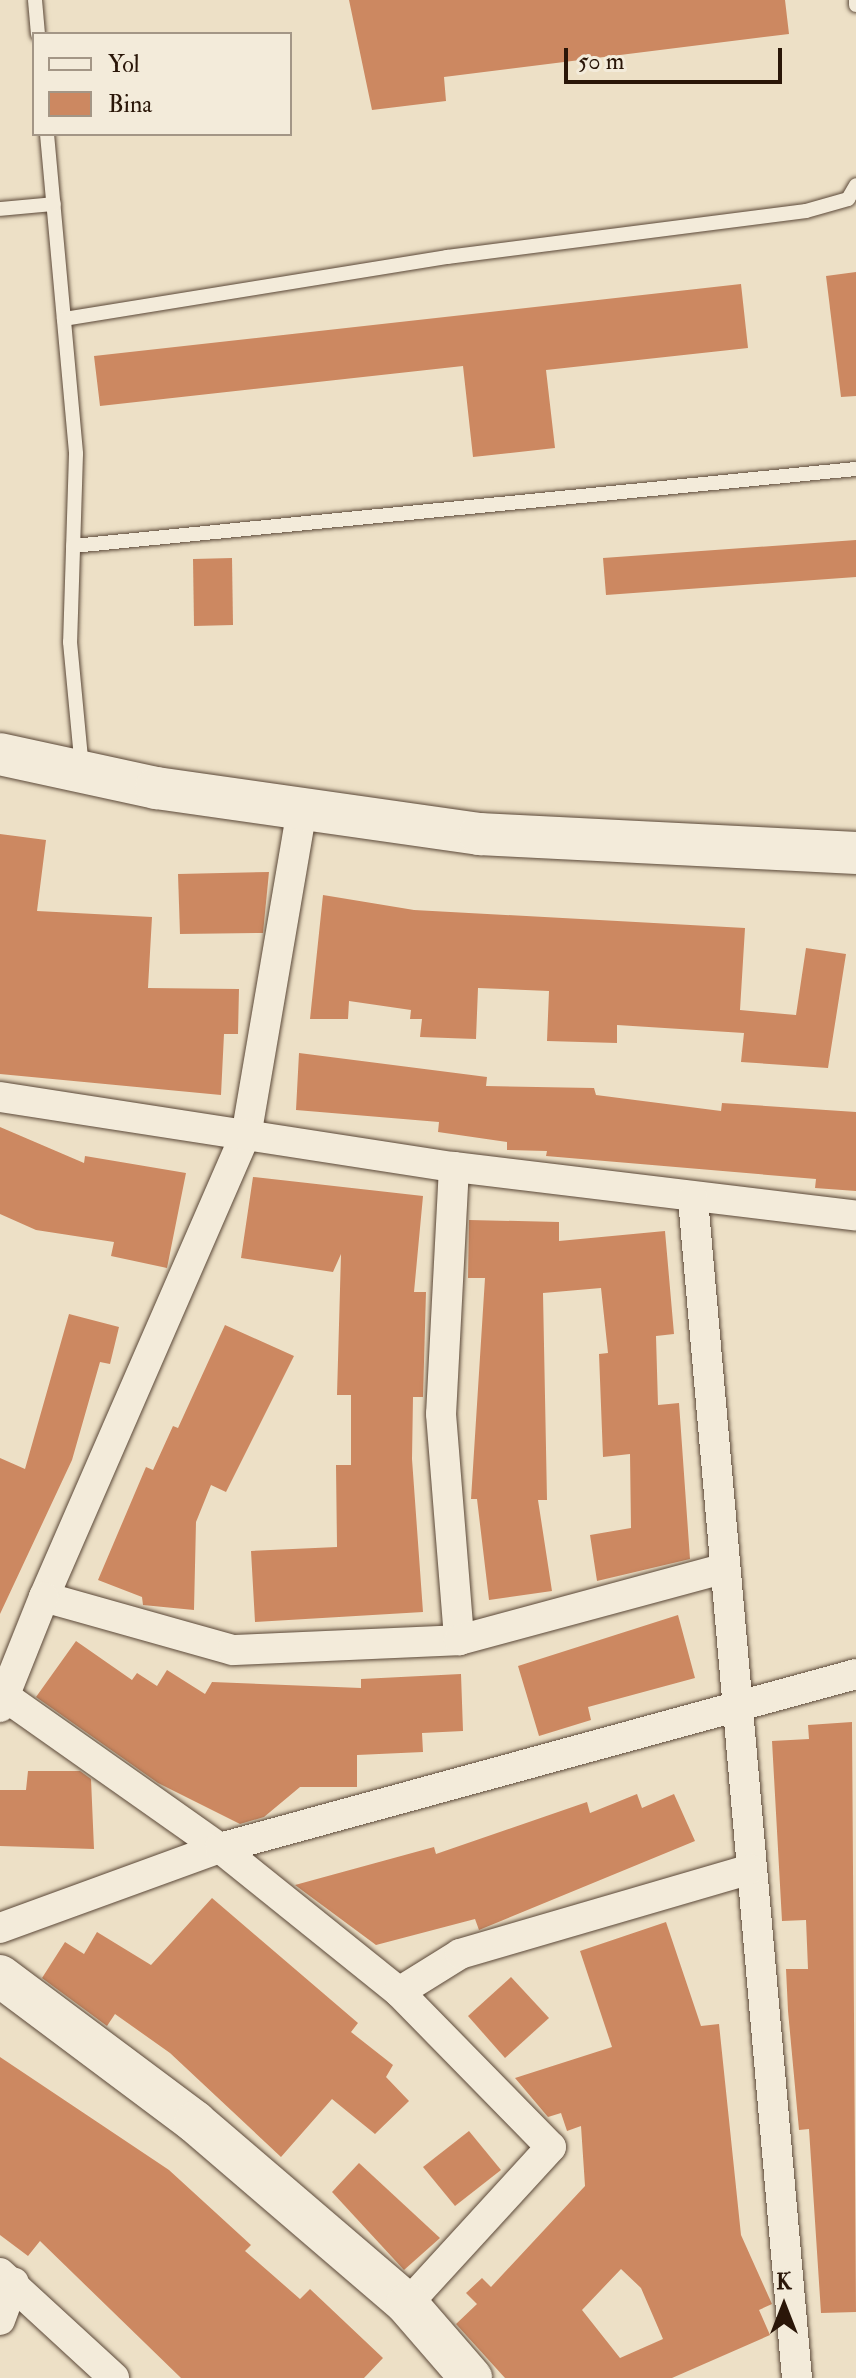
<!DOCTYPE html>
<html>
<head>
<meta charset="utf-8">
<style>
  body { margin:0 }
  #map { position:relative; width:856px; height:2378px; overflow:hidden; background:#ede0c6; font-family:"IM FELL Double Pica",serif }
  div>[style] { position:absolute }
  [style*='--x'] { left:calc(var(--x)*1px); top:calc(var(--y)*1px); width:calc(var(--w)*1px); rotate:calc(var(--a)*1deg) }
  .building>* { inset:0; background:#cc8861 }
  .roads { filter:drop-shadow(0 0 2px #5b4838) drop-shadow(0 0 2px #5b4838) }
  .service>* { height:14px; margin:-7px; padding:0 7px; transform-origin:7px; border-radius:7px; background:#f3ebda }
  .minor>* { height:30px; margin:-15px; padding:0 15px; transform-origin:15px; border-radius:15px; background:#f3ebda }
  .secondary>* { height:42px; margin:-21px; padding:0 21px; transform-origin:21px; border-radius:21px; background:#f3ebda }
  span { translate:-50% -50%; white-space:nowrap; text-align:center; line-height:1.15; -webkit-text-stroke:8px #f3ebda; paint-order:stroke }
  .legend { position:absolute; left:32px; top:32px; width:260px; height:104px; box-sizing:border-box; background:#f3ebda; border:2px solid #a39686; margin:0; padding:10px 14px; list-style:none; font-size:24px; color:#2a1608 }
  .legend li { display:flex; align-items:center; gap:16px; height:40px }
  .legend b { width:40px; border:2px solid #a39686 }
  .north { position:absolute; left:744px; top:2266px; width:80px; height:80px; -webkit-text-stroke:6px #f3ebda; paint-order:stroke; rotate:0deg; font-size:22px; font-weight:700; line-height:32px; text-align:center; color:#2a1608 }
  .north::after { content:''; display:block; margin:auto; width:28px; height:36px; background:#2a1608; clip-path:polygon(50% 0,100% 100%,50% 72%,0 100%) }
  .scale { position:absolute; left:564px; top:48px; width:218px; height:36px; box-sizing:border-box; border:4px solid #2a1608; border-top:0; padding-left:10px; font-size:24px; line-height:28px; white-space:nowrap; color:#2a1608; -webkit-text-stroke:6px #f3ebda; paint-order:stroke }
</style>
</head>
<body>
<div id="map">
  <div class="building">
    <i style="clip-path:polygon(349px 0,785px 0,789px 34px,444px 77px,446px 101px,372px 110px)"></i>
    <i style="clip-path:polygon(856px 272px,856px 396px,841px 397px,826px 276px)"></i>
    <i style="clip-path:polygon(741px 284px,748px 348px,546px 370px,555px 448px,473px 457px,463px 366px,100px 406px,94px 356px)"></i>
    <i style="clip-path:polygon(856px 540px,856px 577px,606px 595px,603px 558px)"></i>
    <i style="clip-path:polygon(232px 558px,233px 625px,194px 626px,193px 559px)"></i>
    <i style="clip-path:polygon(0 834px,46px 840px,37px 911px,152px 917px,148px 988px,239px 989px,238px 1034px,224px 1034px,221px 1095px,0 1074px)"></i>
    <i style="clip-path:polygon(269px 872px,263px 933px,180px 934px,178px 874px)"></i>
    <i style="clip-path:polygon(323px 895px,414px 910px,745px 928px,740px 1010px,796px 1015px,806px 948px,846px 954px,828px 1068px,741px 1062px,744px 1033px,617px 1025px,617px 1043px,547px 1041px,549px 991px,478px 988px,476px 1039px,420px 1037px,422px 1019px,410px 1019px,411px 1010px,349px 1001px,348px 1019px,310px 1019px)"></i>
    <i style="clip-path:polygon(299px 1053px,487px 1077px,486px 1086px,594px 1088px,596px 1095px,721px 1111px,722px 1103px,856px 1112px,856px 1191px,815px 1188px,816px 1179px,546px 1156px,547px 1151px,507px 1150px,507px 1142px,438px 1132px,439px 1122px,296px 1110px)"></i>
    <i style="clip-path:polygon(0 1127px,84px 1163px,85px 1156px,186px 1173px,167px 1268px,111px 1256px,114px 1242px,36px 1230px,0 1214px)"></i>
    <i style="clip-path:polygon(253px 1177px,423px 1196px,414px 1292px,426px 1292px,423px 1397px,413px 1397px,412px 1459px,423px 1612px,255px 1622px,251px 1551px,337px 1547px,336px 1465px,351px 1465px,351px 1395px,337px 1395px,341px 1254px,333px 1272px,241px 1258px)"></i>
    <i style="clip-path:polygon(469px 1220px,559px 1222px,559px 1241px,665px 1231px,674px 1334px,656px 1336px,658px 1405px,679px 1403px,690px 1559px,597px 1581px,590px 1535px,631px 1528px,630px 1454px,603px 1457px,599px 1354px,608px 1353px,601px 1288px,543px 1293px,547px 1500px,538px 1500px,552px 1591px,489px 1600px,477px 1499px,471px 1499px,485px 1278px,468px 1278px)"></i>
    <i style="clip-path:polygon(69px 1314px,119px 1327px,110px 1364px,100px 1362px,72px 1460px,0 1614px,0 1458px,25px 1469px)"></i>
    <i style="clip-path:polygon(225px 1325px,294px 1356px,226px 1492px,211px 1485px,196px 1522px,194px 1610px,143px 1605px,142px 1597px,98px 1580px,146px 1467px,153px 1470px,173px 1426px,178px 1428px)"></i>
    <i style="clip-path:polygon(678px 1615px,695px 1678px,588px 1707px,591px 1720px,539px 1736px,518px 1666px)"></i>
    <i style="clip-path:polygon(76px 1641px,132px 1680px,137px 1673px,157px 1686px,167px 1670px,205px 1694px,212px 1682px,361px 1688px,361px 1679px,461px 1674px,463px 1731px,422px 1733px,423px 1752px,357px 1755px,357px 1787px,300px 1787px,264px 1817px,240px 1824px,158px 1783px,36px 1697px)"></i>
    <i style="clip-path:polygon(852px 1722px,856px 2312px,821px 2313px,809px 2129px,799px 2130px,788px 2011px,786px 1969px,808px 1969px,806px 1920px,782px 1921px,772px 1741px,809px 1739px,808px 1725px)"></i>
    <i style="clip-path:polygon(28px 1771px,80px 1771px,91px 1779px,94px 1849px,0 1846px,0 1790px,26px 1790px)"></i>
    <i style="clip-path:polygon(637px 1794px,642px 1808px,674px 1794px,695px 1841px,479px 1930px,475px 1919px,376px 1945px,295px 1885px,434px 1847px,436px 1854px,587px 1802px,590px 1813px)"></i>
    <i style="clip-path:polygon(212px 1898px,358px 2023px,351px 2032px,393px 2065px,386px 2077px,409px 2101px,375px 2134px,332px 2099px,281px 2157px,170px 2053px,115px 2014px,107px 2026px,42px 1978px,65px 1942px,84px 1954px,97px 1932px,151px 1965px)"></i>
    <i style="clip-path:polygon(evenodd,666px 1922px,701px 2026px,719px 2024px,741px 2235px,772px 2304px,759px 2310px,770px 2335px,672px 2378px,505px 2378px,456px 2324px,477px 2304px,466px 2293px,482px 2278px,491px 2287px,585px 2186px,581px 2126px,567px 2131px,561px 2113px,548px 2117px,515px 2078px,612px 2047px,580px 1951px,666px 1922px,621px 2269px,641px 2288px,663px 2339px,620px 2358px,582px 2310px,621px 2269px)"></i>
    <i style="clip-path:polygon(511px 1977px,549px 2018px,505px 2058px,468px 2016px)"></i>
    <i style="clip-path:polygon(0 2057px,169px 2170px,251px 2245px,245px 2251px,300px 2299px,310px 2289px,383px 2358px,364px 2378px,181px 2378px,40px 2241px,28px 2256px,0 2235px)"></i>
    <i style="clip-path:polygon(469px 2131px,501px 2170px,455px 2206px,423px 2167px)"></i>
    <i style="clip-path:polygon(359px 2163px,440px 2238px,404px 2270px,332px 2192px)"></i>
  </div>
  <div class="roads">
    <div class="service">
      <i style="--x:35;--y:0;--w:34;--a:85"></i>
      <i style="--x:856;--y:0;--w:5;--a:90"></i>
      <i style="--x:47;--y:134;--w:321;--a:84.8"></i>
      <i style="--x:76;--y:454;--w:188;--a:91.8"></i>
      <i style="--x:70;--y:642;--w:127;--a:84.6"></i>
      <i style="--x:0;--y:209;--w:54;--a:-5.3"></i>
      <i style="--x:64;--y:319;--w:388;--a:-9.2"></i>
      <i style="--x:447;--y:257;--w:362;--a:-7.3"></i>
      <i style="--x:806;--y:211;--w:44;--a:-15.9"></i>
      <i style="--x:848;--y:199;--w:16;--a:-60"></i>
      <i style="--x:73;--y:546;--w:787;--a:-5.62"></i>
    </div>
    <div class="minor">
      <i style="--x:302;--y:809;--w:327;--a:99.7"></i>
      <i style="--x:247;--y:1131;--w:508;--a:113.54"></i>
      <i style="--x:44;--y:1597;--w:196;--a:15.7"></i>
      <i style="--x:233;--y:1650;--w:226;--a:-2.5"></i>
      <i style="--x:0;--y:1097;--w:459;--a:8.8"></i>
      <i style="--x:454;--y:1167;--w:405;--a:6.9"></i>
      <i style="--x:454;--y:1167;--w:247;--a:93"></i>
      <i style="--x:441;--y:1414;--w:227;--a:85.4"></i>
      <i style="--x:459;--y:1640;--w:272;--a:-15.1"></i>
      <i style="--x:693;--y:1199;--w:1184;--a:84.96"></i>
      <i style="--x:0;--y:1693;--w:269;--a:35.2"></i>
      <i style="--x:220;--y:1848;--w:230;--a:38.8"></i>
      <i style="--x:399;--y:1992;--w:217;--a:45.6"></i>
      <i style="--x:551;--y:2147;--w:213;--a:132.5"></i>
      <i style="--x:0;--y:1707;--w:118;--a:-68.2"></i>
      <i style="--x:0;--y:1928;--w:234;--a:-20"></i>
      <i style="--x:220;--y:1848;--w:659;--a:-15.3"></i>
      <i style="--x:399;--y:1992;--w:72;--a:-31.9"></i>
      <i style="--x:460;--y:1954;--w:302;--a:-16.3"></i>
      <i style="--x:0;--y:2273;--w:155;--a:42.6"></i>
      <i style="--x:0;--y:2320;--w:40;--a:-69.8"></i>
    </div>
    <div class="secondary">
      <i style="--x:0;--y:754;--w:160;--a:12.3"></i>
      <i style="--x:156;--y:788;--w:327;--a:8.1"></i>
      <i style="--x:480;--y:834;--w:376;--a:2.9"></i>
      <i style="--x:0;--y:1976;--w:244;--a:36.8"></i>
      <i style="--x:195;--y:2122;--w:279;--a:40.6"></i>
      <i style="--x:407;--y:2304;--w:98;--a:49.1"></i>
    </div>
  </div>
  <ul class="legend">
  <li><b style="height:10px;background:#f3ebda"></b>Yol</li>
  <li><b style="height:22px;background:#cc8861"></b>Bina</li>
  </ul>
  <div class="north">K</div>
  <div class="scale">50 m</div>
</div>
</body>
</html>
